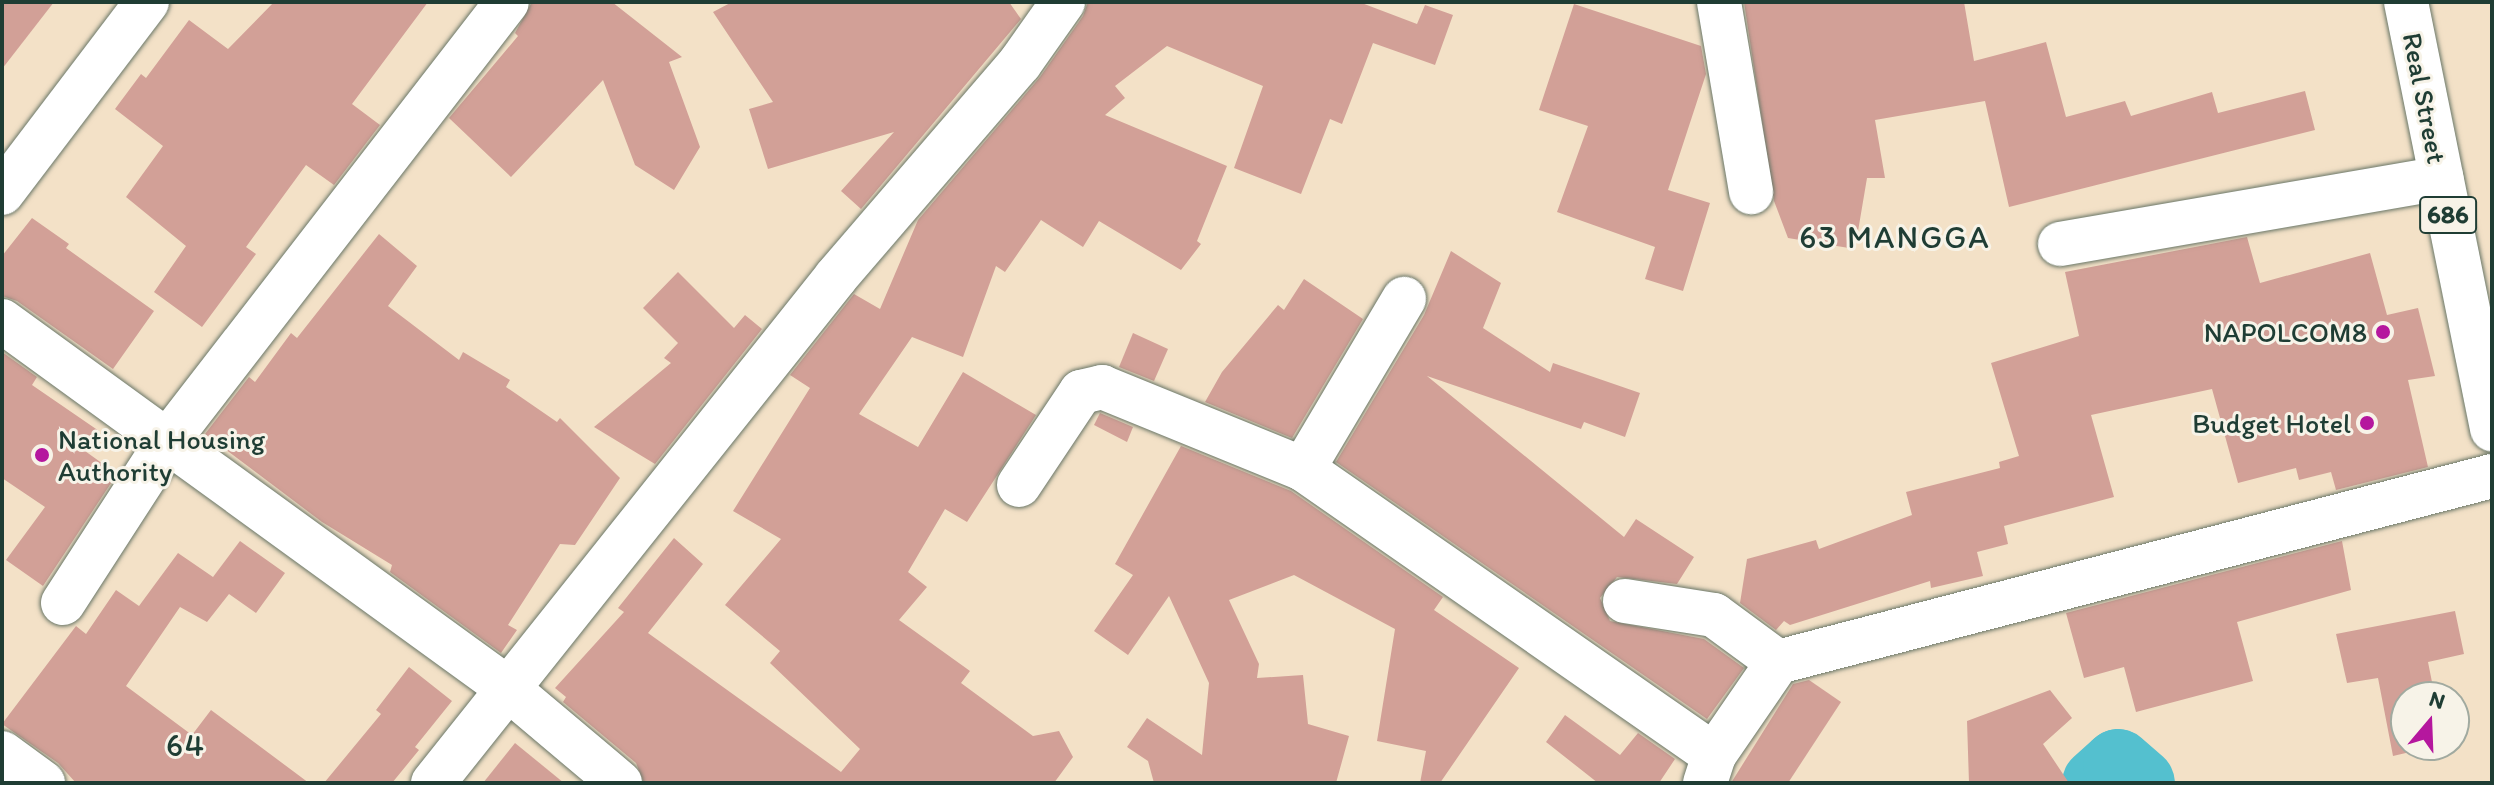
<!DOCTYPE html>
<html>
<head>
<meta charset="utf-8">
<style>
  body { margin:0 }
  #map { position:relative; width:2494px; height:785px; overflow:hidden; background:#f3e1c7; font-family:Itim,sans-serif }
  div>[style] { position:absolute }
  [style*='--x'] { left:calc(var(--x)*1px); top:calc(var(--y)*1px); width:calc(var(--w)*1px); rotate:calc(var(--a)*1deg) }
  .river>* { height:70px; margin:-35px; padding:0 35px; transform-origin:35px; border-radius:35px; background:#54c0cf }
  .building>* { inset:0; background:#d2a097 }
  .roads { filter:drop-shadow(0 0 2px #697667) drop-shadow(0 0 2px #697667) }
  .minor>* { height:44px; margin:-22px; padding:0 22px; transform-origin:22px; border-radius:22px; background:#fff }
  .major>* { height:44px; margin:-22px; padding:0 22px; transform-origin:22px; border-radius:22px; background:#fff }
  .dots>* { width:22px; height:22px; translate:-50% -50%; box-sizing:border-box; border:4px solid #f7f3e8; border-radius:50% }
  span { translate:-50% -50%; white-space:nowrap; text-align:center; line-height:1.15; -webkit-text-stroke:6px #f7f3e8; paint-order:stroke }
  .shield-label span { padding:2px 6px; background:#f7f3e8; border:2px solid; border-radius:6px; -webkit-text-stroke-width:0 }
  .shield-label { font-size:26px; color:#1f3d34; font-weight:700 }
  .street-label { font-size:28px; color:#1f3d34 }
  .poi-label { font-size:28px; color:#1f3d34 }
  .right { translate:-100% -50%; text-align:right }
  .left { translate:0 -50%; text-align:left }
  .quarter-label { font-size:32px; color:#1f3d34; letter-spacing:2px }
  .frame { position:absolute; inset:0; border:4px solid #1f3d34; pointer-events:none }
  .north { position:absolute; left:2390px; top:681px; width:80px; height:80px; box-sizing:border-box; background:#f7f3e8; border:2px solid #a1aaa0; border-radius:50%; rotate:19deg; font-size:22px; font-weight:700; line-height:32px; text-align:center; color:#1f3d34 }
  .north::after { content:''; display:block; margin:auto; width:28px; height:36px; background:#b5179e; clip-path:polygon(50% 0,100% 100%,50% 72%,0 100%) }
</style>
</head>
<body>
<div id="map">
  <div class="river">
    <i style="--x:2097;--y:783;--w:28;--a:-42"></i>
    <i style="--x:2118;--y:764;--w:29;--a:41"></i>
  </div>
  <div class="building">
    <i style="clip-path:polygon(2px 2px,54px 2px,2px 69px)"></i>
    <i style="clip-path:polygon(274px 2px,428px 2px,352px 104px,380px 125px,334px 185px,306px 165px,246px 247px,256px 254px,202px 327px,154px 292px,186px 246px,126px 197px,163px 146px,115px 109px,141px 74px,146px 78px,189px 20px,228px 49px)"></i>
    <i style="clip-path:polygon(532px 2px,612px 2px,682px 57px,669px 62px,700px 147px,674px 190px,635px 165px,603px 80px,511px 177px,449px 118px,518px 36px,515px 33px)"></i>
    <i style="clip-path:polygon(732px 2px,1009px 2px,1021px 19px,861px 209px,841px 191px,894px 132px,768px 169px,749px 109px,773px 102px,713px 12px)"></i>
    <i style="clip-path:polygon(1088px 2px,1359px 2px,1417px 24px,1425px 5px,1453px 15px,1435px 65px,1373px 43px,1342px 124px,1330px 119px,1301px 194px,1234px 168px,1263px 86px,1167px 46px,1115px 86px,1125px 98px,1105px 115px,1227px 166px,1197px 241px,1201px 244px,1181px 270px,1099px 221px,1083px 247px,1041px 220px,1005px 272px,996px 266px,963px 357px,912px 337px,859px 414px,918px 447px,963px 372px,1036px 415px,967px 522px,945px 509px,908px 572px,927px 587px,899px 620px,970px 671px,961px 683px,1033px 736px,1059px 731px,1073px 757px,1054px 783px,644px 783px,636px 763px,563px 702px,566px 697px,555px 688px,624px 612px,618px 608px,674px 538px,703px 564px,648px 633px,841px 772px,860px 749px,770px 663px,780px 651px,725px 605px,781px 539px,733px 511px,810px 388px,790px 375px,854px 294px,880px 309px,918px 220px,1040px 77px,1083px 16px)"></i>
    <i style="clip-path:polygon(1744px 2px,1964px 2px,1974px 61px,2046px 42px,2066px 117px,2125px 101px,2131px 116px,2212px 92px,2218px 113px,2305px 91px,2315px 130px,2009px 207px,1985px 101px,1875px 120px,1885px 178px,1867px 178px,1855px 249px,1788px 238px,1774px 201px)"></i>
    <i style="clip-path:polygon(1574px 4px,1701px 46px,1706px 74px,1668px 190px,1710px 203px,1683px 291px,1645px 279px,1655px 247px,1557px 212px,1588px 126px,1539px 110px)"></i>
    <i style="clip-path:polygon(32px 218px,69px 244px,66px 248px,154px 311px,113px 369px,17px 301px,2px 296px,2px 256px)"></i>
    <i style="clip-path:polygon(379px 234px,417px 266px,388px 306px,459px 360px,463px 352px,510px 380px,506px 387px,557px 422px,560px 418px,620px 478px,575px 545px,560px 544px,508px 625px,517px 630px,501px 653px,390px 572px,392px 565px,322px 522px,205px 434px,249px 377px,255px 382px,291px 333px,297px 338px)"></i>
    <i style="clip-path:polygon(2247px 237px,2260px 283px,2370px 253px,2387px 315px,2418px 308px,2435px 376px,2408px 380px,2428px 467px,2336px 490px,2331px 472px,2299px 480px,2296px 468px,2238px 483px,2212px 389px,2091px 415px,2114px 497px,2004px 526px,2008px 544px,1977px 552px,1983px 576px,1931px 588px,1930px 581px,1790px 625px,1784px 621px,1776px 630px,1740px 603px,1747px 559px,1816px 540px,1819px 549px,1912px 515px,1906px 492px,2000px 468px,1999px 462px,2019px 456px,1991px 363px,2079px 336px,2065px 272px)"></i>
    <i style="clip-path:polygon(1451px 251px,1501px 283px,1483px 328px,1550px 372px,1553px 363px,1640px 393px,1625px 437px,1584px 422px,1581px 429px,1427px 376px,1624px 537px,1636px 519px,1694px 557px,1677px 584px,1617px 577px,1600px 598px,1610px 621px,1704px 639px,1744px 668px,1707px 719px,1336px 462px,1424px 315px)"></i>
    <i style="clip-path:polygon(678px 272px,734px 328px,745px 315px,762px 329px,655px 464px,594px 427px,671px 363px,664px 358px,678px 343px,643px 308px)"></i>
    <i style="clip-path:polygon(1304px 279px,1363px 319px,1292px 438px,1205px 402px,1222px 372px,1278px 305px,1284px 310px)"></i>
    <i style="clip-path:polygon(1133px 333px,1168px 349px,1154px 381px,1119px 367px)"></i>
    <i style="clip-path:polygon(2px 352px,37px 377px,32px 385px,99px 431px,85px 451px,117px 474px,43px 586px,6px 560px,45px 507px,2px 478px)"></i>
    <i style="clip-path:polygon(1100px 413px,1133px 427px,1127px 442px,1094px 425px)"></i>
    <i style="clip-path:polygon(1181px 446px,1291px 491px,1443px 597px,1434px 610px,1519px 668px,1440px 783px,1420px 783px,1426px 751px,1377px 741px,1395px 629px,1294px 575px,1229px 600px,1259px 664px,1257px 678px,1303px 675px,1308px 724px,1349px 736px,1336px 783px,1154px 783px,1148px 761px,1127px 747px,1147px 718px,1202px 755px,1209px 683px,1169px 596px,1128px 655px,1094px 631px,1133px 575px,1115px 564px)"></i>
    <i style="clip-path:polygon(240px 541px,285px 573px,256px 613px,229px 594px,207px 622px,180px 607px,126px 686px,192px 735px,211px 710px,309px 783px,76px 783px,58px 763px,2px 724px,76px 626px,86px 634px,116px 590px,139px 606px,178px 553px,213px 577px)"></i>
    <i style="clip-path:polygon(2342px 541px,2351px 590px,2237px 622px,2253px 681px,2136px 712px,2124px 667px,2084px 678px,2066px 613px)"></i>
    <i style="clip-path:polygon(2455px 611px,2464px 654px,2428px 662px,2435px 697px,2406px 697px,2406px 745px,2440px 745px,2393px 756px,2378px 678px,2347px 683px,2336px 634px)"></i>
    <i style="clip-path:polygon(409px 667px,452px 701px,415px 747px,419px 750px,392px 783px,324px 783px,381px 714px,376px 710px)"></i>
    <i style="clip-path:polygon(1809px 680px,1841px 702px,1788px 783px,1731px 783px,1793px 684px)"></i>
    <i style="clip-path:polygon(2050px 690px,2072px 718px,2043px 744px,2069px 783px,1969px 783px,1967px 721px)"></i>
    <i style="clip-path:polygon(1565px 715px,1620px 755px,1638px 733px,1675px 759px,1659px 783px,1598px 783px,1546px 742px)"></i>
    <i style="clip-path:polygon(515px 743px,564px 783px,483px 783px)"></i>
  </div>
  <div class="roads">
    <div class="minor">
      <i style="--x:1719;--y:2;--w:193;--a:80.4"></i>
      <i style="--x:2;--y:193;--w:240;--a:-52.8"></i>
      <i style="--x:2060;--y:244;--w:387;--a:-9.8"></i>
      <i style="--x:2;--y:321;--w:623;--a:35.99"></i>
      <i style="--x:506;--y:687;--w:149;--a:40.1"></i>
      <i style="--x:1303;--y:469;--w:198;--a:-59.3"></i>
      <i style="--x:1019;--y:485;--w:112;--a:-56.3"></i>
      <i style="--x:1081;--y:392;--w:22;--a:-13"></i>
      <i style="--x:1102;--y:387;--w:217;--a:22.2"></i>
      <i style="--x:1303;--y:469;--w:501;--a:34.83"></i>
      <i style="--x:1625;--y:601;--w:90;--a:8.9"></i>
      <i style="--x:1714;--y:615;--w:79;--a:36.3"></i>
      <i style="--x:63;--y:603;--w:195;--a:-57.1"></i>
      <i style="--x:169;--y:439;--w:552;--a:-52.28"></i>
      <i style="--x:2;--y:753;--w:51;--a:36.2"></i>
      <i style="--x:433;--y:783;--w:647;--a:-51.46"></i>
      <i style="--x:836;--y:277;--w:282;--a:-49.3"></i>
      <i style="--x:1020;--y:63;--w:75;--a:-54.8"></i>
      <i style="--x:1705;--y:783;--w:29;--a:-72"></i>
      <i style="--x:1714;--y:755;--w:113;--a:-55.5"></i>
      <i style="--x:1778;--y:662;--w:738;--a:-14.6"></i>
    </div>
    <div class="major">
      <i style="--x:2406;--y:2;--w:436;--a:78.6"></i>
    </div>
  </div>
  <div class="dots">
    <i style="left:2383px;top:332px;background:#b5179e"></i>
    <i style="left:2367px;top:423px;background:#b5179e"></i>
    <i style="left:42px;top:455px;background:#b5179e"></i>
  </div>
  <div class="shield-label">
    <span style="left:2448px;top:215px">686</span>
  </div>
  <div class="street-label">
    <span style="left:2425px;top:98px;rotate:79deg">Real Street</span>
  </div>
  <div class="poi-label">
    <span class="right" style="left:2367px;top:332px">NAPOLCOM8</span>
    <span class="right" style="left:2351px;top:423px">Budget Hotel</span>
    <span class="left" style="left:58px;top:455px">National Housing<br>Authority</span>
  </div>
  <div class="quarter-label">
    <span style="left:1895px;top:237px">63 MANGGA</span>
    <span style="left:186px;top:745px">64</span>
  </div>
  <div class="frame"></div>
  <div class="north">N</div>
</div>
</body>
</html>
